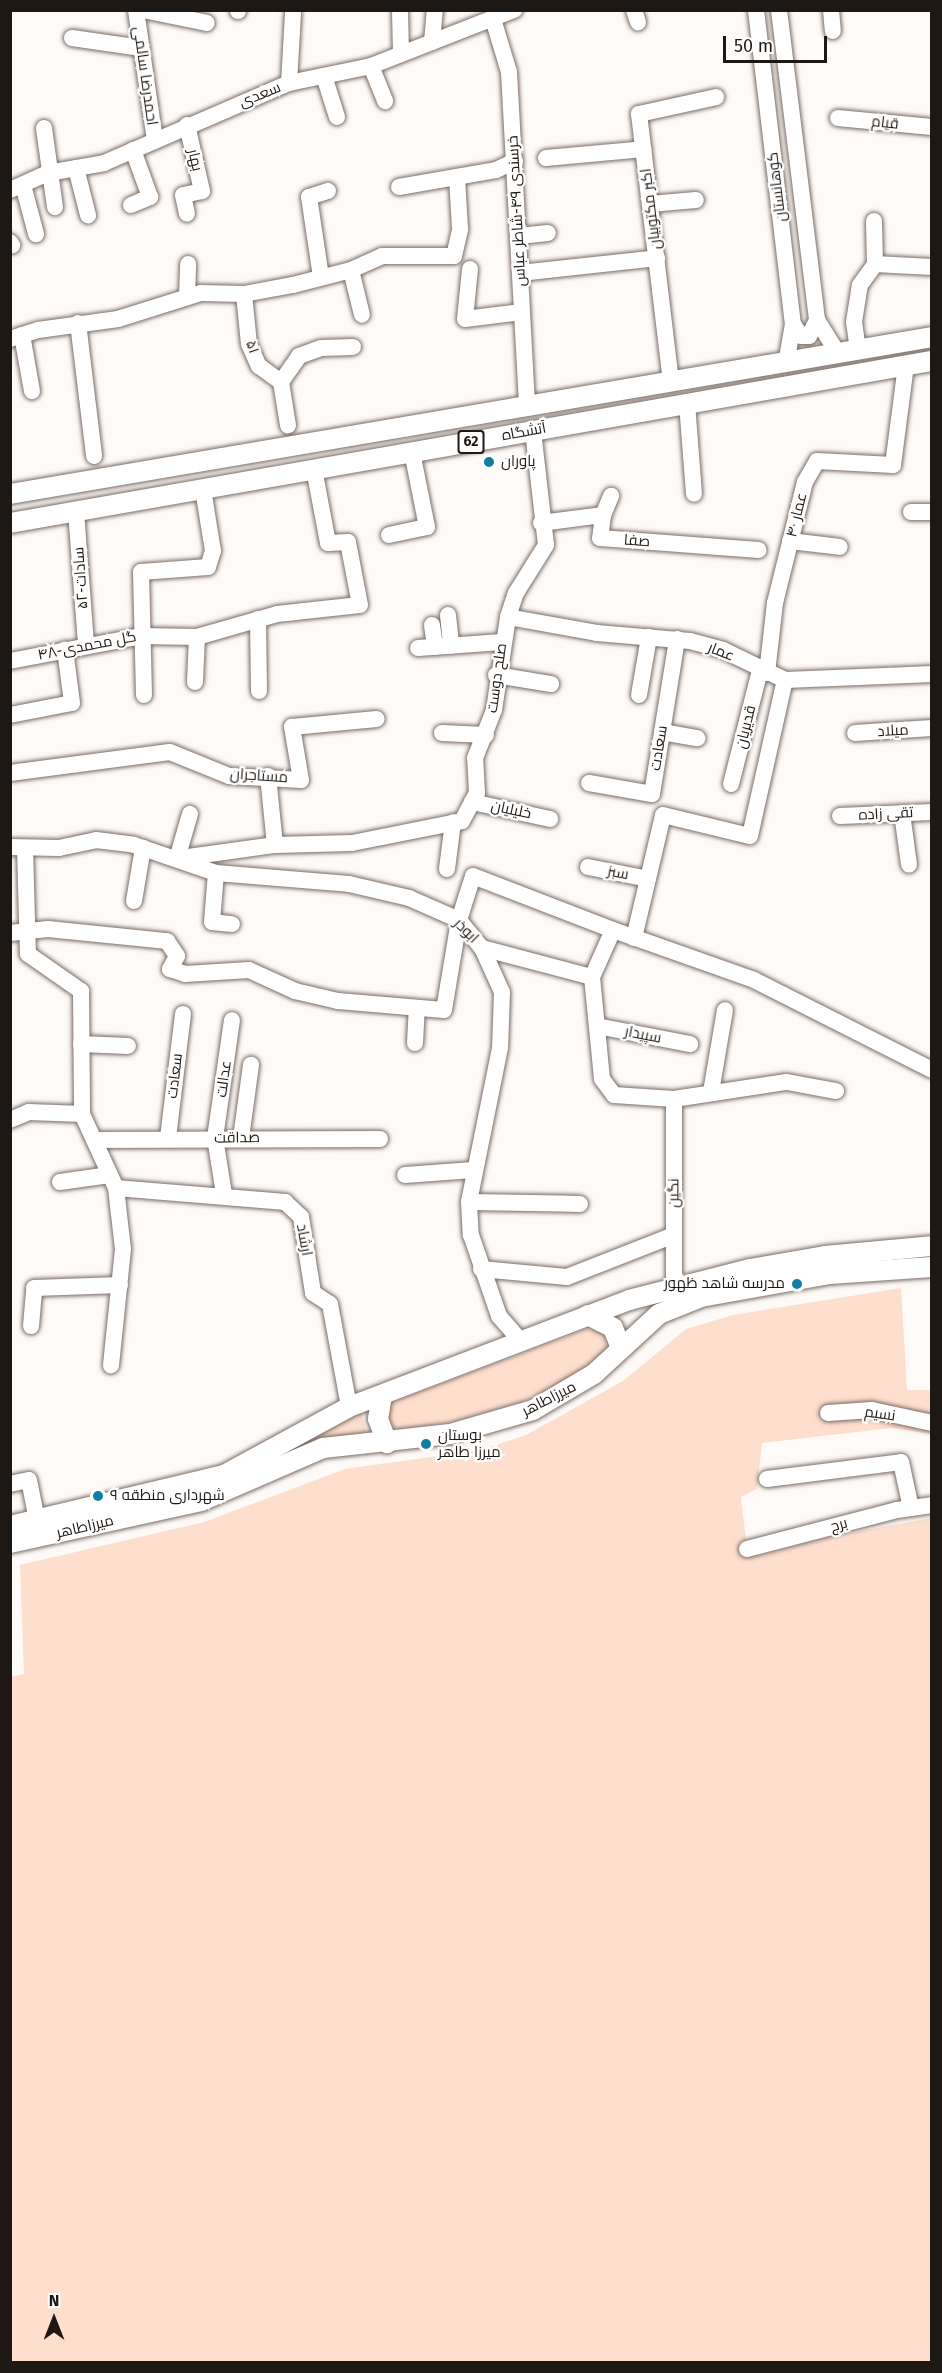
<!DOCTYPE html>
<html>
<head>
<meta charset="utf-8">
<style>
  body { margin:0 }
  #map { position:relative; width:942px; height:2373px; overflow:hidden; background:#fdfaf8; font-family:"Fira Sans",Cairo,sans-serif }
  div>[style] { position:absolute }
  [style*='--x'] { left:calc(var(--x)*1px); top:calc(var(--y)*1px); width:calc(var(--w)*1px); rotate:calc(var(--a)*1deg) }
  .green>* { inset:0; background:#fedecd }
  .roads { filter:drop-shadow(0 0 2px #7b6c63) drop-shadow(0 0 2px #7b6c63) }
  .minor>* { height:16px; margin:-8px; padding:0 8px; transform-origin:8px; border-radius:8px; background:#fff }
  .major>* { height:20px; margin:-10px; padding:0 10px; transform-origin:10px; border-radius:10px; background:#fff }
  .dots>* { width:16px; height:16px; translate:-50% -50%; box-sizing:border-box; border:3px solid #fff; border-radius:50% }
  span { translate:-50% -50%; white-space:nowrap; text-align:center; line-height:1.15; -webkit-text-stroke:4.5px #fff; paint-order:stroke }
  .shield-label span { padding:2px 4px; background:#fff; border:2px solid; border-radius:4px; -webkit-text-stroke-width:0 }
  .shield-label { font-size:14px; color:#1e1814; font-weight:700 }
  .street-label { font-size:15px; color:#1e1814 }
  .poi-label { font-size:15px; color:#1e1814 }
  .left { translate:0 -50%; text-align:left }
  .right { translate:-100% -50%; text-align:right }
  .frame { position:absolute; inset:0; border:12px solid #1e1814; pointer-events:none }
  .north { position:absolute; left:24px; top:2289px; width:60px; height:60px; -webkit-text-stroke:4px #fff; paint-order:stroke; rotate:0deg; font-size:16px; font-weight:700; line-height:24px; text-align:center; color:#1e1814 }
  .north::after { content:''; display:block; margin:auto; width:21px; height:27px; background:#1e1814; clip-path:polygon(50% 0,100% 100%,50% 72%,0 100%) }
  .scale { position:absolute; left:723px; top:36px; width:104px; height:27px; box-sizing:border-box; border:3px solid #1e1814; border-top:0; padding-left:8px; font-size:18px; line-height:21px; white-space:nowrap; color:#1e1814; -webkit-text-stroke:4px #fff; paint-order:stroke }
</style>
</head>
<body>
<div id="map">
  <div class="green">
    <i style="clip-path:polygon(901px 1288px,907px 1390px,931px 1390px,931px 1434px,891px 1428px,762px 1443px,757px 1489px,741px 1497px,747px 1549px,758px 1556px,828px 1537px,931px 1518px,931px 2362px,11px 2362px,10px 1677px,24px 1674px,20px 1565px,204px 1522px,345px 1469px,481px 1450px,526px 1435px,623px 1381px,686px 1329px,733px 1315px)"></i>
    <i style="clip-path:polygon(587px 1329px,604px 1334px,607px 1349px,574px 1376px,521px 1402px,456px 1421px,400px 1430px,389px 1424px,390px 1403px)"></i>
    <i style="clip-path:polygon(361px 1410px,367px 1434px,280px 1455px)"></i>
  </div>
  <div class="roads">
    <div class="minor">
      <i style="--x:136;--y:10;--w:132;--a:81.7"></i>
      <i style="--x:143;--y:10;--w:65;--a:11.5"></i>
      <i style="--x:400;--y:10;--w:44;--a:88.7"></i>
      <i style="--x:634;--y:10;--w:13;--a:72"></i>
      <i style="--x:756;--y:10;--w:316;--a:83.3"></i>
      <i style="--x:793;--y:324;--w:39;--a:100"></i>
      <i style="--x:779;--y:10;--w:312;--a:83"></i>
      <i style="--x:817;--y:320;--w:39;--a:58"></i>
      <i style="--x:831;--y:10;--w:21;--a:85"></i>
      <i style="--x:238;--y:11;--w:1;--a:-90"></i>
      <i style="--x:493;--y:19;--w:55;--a:73.2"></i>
      <i style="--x:509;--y:72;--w:334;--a:86.9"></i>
      <i style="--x:72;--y:38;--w:70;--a:8.2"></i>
      <i style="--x:432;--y:42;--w:32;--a:-85"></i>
      <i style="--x:371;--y:66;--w:38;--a:68"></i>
      <i style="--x:324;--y:76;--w:43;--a:72.4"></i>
      <i style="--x:289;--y:83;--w:70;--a:-86.7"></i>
      <i style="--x:838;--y:118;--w:94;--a:5.5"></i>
      <i style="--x:187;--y:125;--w:68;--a:77.2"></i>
      <i style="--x:202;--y:191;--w:19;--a:168"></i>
      <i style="--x:183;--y:195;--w:19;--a:78"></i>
      <i style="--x:44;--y:128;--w:80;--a:82.1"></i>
      <i style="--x:546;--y:158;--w:98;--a:-5.2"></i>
      <i style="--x:76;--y:168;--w:49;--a:75.7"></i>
      <i style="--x:23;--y:185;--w:51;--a:75.1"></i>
      <i style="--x:399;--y:187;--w:98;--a:-9.9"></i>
      <i style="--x:496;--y:170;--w:21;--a:-25"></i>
      <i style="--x:10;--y:190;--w:42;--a:-24.1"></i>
      <i style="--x:48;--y:173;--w:57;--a:-10.1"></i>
      <i style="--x:104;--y:163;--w:202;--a:-23.4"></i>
      <i style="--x:289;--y:83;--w:84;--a:-11.7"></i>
      <i style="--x:371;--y:66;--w:154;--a:-21.4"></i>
      <i style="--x:650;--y:204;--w:46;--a:-5"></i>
      <i style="--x:131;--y:205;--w:21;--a:-23"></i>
      <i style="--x:150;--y:197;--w:50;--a:-109.9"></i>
      <i style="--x:874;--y:221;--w:43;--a:88.7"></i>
      <i style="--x:519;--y:236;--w:29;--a:-6"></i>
      <i style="--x:10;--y:242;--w:4;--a:56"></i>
      <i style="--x:470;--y:269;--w:50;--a:95.7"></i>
      <i style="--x:465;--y:319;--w:57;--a:-7"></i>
      <i style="--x:351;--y:270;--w:46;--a:76.3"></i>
      <i style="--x:520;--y:273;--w:138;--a:-6.2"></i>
      <i style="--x:321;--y:277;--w:81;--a:-98.5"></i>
      <i style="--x:309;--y:197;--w:20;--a:-18"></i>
      <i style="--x:244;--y:294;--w:50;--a:84.3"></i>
      <i style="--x:249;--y:344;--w:24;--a:66"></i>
      <i style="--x:259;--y:366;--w:27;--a:36"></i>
      <i style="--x:281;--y:382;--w:44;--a:80.8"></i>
      <i style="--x:187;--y:297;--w:33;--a:-88"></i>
      <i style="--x:78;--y:323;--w:134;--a:83.1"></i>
      <i style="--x:793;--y:324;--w:14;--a:56"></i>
      <i style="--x:801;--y:336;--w:8;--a:0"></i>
      <i style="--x:809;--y:336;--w:18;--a:-63"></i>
      <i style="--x:22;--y:335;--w:57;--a:79.9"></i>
      <i style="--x:10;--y:339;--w:29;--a:-18"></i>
      <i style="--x:38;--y:330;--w:81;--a:-7.8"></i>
      <i style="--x:118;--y:319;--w:87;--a:-17.4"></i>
      <i style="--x:201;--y:293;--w:43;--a:1.3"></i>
      <i style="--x:244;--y:294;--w:50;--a:-10.4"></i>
      <i style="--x:293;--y:285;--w:60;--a:-14.5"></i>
      <i style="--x:351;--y:270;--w:34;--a:-24"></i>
      <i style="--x:382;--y:256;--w:72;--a:0"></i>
      <i style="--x:454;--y:256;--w:28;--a:-77"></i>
      <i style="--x:460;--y:229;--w:52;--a:-93.3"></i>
      <i style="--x:858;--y:350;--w:28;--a:-98"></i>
      <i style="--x:854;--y:322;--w:37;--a:-81"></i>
      <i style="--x:860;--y:285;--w:26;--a:-54"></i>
      <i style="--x:875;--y:264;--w:57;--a:3"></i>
      <i style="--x:281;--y:382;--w:32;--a:-55"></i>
      <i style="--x:299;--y:356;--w:23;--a:-20"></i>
      <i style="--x:321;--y:348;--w:32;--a:-2"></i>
      <i style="--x:671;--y:382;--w:270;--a:-96.8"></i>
      <i style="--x:639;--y:114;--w:79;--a:-12.4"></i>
      <i style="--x:687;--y:403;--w:91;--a:85.6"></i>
      <i style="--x:76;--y:511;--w:133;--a:85.7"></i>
      <i style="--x:911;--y:512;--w:21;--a:0"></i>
      <i style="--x:603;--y:515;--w:21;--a:-67"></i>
      <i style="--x:541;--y:523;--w:63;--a:-7.4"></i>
      <i style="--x:603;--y:515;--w:23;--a:97"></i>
      <i style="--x:600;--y:538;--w:159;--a:4.3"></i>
      <i style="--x:389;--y:535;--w:39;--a:-12"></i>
      <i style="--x:427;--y:527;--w:76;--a:-101.3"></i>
      <i style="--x:790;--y:541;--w:50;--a:6.8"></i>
      <i style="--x:448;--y:615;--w:31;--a:84"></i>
      <i style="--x:508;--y:617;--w:90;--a:10.2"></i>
      <i style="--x:597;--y:633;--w:93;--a:4.9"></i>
      <i style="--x:690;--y:641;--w:34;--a:15"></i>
      <i style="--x:723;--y:650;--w:69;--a:25.8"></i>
      <i style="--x:785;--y:680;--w:147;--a:-2.3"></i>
      <i style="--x:258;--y:619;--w:72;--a:89.2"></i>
      <i style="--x:432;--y:625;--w:22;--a:82"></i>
      <i style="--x:418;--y:648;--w:84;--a:-4.1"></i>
      <i style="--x:10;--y:661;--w:133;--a:-10.8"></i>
      <i style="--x:141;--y:636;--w:56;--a:1"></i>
      <i style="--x:197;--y:637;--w:83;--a:-16"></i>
      <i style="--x:277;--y:614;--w:83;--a:-6.2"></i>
      <i style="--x:360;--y:605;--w:64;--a:-100.8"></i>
      <i style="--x:348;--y:542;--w:20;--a:177"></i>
      <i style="--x:328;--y:543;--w:75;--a:-100.7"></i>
      <i style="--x:767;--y:673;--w:70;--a:-83.5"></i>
      <i style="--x:775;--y:603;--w:125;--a:-76.1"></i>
      <i style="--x:805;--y:482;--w:24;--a:-60"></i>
      <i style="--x:817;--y:461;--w:76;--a:3"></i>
      <i style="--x:893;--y:465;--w:101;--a:-82.6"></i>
      <i style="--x:496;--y:675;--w:56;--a:9.3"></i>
      <i style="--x:195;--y:682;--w:45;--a:-87.5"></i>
      <i style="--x:144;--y:695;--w:123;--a:-91.4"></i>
      <i style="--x:141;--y:572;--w:67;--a:-4.3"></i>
      <i style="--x:208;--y:567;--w:17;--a:-73"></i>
      <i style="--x:213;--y:551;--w:63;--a:-99.2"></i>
      <i style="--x:639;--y:695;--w:59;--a:-80.2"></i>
      <i style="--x:10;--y:715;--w:63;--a:-11"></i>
      <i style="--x:72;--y:703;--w:54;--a:-97.4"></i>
      <i style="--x:662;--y:732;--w:36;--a:10"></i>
      <i style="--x:442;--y:733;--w:44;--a:2.6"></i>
      <i style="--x:855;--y:733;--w:77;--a:-3.7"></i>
      <i style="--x:10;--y:773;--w:161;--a:-7.5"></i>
      <i style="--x:170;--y:752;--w:64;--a:22.1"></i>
      <i style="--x:229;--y:776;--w:72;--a:3.2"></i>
      <i style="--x:301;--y:780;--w:54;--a:-99.6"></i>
      <i style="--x:292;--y:727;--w:85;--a:-5.4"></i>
      <i style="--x:268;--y:776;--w:69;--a:84.2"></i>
      <i style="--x:589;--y:783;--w:64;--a:9.9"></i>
      <i style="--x:652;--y:794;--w:157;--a:-80.8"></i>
      <i style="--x:731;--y:784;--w:118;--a:-75.7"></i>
      <i style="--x:472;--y:802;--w:80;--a:12.3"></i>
      <i style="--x:902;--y:813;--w:52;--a:82.3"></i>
      <i style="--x:840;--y:816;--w:92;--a:-2.5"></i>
      <i style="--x:10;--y:847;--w:49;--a:1.2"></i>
      <i style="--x:59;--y:848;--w:38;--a:-12"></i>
      <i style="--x:96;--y:840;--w:38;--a:7"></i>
      <i style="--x:134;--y:845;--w:87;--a:18.9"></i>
      <i style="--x:216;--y:873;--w:133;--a:4.7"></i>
      <i style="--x:349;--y:884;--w:62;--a:13.1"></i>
      <i style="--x:409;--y:898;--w:55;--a:23.7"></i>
      <i style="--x:459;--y:920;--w:36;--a:51"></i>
      <i style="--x:482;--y:948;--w:48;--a:65.6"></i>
      <i style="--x:502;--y:992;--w:56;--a:92"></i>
      <i style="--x:500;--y:1048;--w:157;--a:101.4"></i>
      <i style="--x:469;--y:1202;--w:33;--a:87"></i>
      <i style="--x:471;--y:1235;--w:86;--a:70.9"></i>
      <i style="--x:499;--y:1316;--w:35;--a:49"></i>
      <i style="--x:25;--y:848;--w:106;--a:88.4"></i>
      <i style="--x:28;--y:954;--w:65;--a:34.9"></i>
      <i style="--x:81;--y:991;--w:123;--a:89.5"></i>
      <i style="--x:82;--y:1114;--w:81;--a:65.3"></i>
      <i style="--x:116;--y:1188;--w:61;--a:83.5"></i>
      <i style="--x:123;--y:1249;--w:117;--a:95.9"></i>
      <i style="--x:181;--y:858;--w:95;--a:-7.9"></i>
      <i style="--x:275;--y:845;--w:77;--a:-1.5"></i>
      <i style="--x:352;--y:843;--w:112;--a:-11.3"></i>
      <i style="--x:462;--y:821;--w:32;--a:-62"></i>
      <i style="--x:477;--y:793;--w:35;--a:-93"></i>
      <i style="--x:475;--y:758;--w:52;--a:-68.4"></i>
      <i style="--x:494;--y:710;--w:94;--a:-81.4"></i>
      <i style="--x:508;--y:617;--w:25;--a:-72"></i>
      <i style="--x:516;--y:593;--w:57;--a:-58"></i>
      <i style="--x:546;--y:545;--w:115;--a:-96.5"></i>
      <i style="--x:177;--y:859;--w:47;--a:-73.9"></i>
      <i style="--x:588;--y:867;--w:61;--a:11.3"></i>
      <i style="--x:447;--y:869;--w:47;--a:-82.7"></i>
      <i style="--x:216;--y:873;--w:49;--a:94.7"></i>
      <i style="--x:212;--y:922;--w:20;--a:6"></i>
      <i style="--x:134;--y:901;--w:54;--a:-80.4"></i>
      <i style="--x:10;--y:933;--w:38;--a:-6"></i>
      <i style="--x:48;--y:929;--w:120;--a:5.8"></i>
      <i style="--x:167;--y:941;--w:18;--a:56"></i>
      <i style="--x:177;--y:956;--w:15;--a:118"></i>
      <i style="--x:170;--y:969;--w:16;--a:18"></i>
      <i style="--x:185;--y:974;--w:64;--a:-3.6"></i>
      <i style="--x:249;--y:970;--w:51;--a:24.5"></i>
      <i style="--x:295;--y:991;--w:44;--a:13.1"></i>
      <i style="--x:338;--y:1001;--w:106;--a:4.9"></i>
      <i style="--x:444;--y:1010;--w:91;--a:-80.5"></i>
      <i style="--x:459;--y:920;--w:46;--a:-72.3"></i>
      <i style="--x:473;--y:876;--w:150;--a:21.1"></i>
      <i style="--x:634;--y:938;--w:126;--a:-76.7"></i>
      <i style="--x:663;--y:815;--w:89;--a:13.6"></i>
      <i style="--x:750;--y:836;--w:160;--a:-77.4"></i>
      <i style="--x:482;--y:948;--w:114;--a:14.8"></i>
      <i style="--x:592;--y:977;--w:51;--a:-65.9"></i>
      <i style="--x:613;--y:930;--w:150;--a:19.5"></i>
      <i style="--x:754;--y:980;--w:199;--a:26.8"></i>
      <i style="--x:592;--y:977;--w:102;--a:84.4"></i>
      <i style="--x:602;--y:1079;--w:20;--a:53"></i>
      <i style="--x:614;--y:1095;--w:60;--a:3.8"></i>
      <i style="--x:674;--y:1099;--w:114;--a:-8.6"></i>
      <i style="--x:787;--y:1082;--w:50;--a:10.4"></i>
      <i style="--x:597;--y:1026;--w:95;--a:11"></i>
      <i style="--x:415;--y:1043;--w:35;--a:-87"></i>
      <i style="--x:81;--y:1044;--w:47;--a:2.4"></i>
      <i style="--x:711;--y:1092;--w:83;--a:-80.3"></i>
      <i style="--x:674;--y:1099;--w:187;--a:90"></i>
      <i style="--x:10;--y:1120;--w:21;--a:-23"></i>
      <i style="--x:29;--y:1112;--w:53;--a:2.2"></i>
      <i style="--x:168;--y:1138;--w:125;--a:-83.1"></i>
      <i style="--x:241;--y:1138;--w:74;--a:-82.2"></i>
      <i style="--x:94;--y:1140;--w:286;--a:-0.2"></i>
      <i style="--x:405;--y:1175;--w:68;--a:-4.2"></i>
      <i style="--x:60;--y:1182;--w:50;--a:-8"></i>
      <i style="--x:116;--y:1188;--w:170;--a:4.7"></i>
      <i style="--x:285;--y:1202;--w:22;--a:43"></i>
      <i style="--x:301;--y:1217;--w:77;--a:81"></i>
      <i style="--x:313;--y:1293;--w:20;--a:33"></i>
      <i style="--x:330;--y:1304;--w:105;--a:79.5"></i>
      <i style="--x:224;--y:1194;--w:57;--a:-99.1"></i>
      <i style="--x:215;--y:1138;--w:119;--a:-81.8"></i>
      <i style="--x:469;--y:1202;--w:111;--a:1"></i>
      <i style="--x:481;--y:1269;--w:86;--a:5.3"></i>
      <i style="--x:567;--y:1277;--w:115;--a:-21.4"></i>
      <i style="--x:31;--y:1326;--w:38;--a:-85"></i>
      <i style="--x:34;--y:1288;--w:86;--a:-2"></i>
      <i style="--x:828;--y:1413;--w:44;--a:-3.9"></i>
      <i style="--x:872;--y:1410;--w:61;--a:12.2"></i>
      <i style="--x:767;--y:1479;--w:135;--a:-7.2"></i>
      <i style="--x:901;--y:1462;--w:47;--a:77.7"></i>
      <i style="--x:10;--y:1484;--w:19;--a:-12"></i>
      <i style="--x:29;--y:1480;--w:41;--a:78.7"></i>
      <i style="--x:747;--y:1549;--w:155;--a:-14.6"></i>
      <i style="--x:897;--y:1510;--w:35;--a:-8"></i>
    </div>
    <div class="major">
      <i style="--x:10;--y:494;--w:935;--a:-9.66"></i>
      <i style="--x:10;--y:523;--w:936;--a:-9.97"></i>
      <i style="--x:588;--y:1315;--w:28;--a:27"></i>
      <i style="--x:613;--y:1328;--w:22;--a:68"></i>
      <i style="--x:382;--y:1396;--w:23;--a:100"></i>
      <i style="--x:378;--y:1419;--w:26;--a:69"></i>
      <i style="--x:10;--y:1526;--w:220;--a:-13.4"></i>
      <i style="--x:224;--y:1475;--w:142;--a:-28.5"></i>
      <i style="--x:349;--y:1407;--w:300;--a:-20.9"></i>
      <i style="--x:629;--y:1300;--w:125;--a:-14.4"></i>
      <i style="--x:750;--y:1269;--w:76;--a:-9.8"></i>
      <i style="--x:825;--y:1256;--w:107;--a:-5.3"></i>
      <i style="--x:10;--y:1543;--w:196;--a:-12.4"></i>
      <i style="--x:201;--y:1501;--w:133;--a:-23.5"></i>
      <i style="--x:323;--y:1448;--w:128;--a:-6.3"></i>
      <i style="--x:450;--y:1434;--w:86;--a:-16.1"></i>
      <i style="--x:533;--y:1410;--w:71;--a:-30.5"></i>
      <i style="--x:594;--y:1374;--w:88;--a:-42.7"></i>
      <i style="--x:659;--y:1314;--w:45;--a:-22"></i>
      <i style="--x:701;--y:1297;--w:131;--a:-10.1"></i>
      <i style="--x:830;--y:1274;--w:102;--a:-3.9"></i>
    </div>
  </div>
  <div class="dots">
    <i style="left:489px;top:462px;background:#117ca6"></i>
    <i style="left:797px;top:1284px;background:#117ca6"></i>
    <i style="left:426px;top:1444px;background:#117ca6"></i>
    <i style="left:98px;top:1496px;background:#117ca6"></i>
  </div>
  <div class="shield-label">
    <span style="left:471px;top:442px">62</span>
  </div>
  <div class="street-label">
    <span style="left:145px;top:76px;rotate:82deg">احمدرضا سالمی</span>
    <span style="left:260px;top:95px;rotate:-22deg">سعدی</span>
    <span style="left:885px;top:123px;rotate:6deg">قیام</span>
    <span style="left:195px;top:160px;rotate:77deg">بهار</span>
    <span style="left:777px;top:187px;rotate:-97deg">کوهانستان</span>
    <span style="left:651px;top:209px;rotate:-97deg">اکبر مکتوبیان</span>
    <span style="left:517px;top:211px;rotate:-93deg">خرسندی ۴۹-شاطر عباس</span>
    <span style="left:252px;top:347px;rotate:71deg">۵۱</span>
    <span style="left:524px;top:432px;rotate:-10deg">آتشگاه</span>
    <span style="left:797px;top:515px;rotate:-76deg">۴۰ عمار</span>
    <span style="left:637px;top:541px;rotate:4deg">صفا</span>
    <span style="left:81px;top:578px;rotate:-94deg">۵۲-سادات</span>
    <span style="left:87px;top:646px;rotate:-11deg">۴۸-گل محمدی</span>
    <span style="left:721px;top:652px;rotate:22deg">عمار</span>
    <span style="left:497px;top:678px;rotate:-82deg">صلح دوست</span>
    <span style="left:746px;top:727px;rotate:-76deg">قدیریان</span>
    <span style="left:893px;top:731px;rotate:-3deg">میلاد</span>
    <span style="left:659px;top:748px;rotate:-81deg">سعادت</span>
    <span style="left:259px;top:776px;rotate:4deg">مستاجران</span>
    <span style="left:511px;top:810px;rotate:12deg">خلیلیان</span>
    <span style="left:886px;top:814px;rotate:-3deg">تقی زاده</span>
    <span style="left:618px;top:873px;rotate:11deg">سبز</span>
    <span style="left:466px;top:931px;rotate:45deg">ابوذر</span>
    <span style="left:643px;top:1035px;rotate:11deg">سپیدار</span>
    <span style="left:175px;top:1076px;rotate:-83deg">سعادت</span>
    <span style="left:224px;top:1079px;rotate:-82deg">عدالت</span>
    <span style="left:237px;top:1138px;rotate:-1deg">صداقت</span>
    <span style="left:674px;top:1193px;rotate:-90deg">نگین</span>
    <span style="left:304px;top:1240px;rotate:80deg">ارشاد</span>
    <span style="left:549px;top:1399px;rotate:-27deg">میرزاطاهر</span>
    <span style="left:880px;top:1414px;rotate:8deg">نسیم</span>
    <span style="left:839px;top:1525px;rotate:-15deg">برج</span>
    <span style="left:85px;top:1527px;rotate:-13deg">میرزاطاهر</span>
  </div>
  <div class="poi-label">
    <span class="left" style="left:501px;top:462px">پاوران</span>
    <span class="right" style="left:785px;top:1284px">مدرسه شاهد ظهور</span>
    <span class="left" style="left:438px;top:1444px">بوستان<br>میرزا طاهر</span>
    <span class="left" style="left:110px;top:1496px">شهرداری منطقه ۹</span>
  </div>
  <div class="frame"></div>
  <div class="north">N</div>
  <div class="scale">50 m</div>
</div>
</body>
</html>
